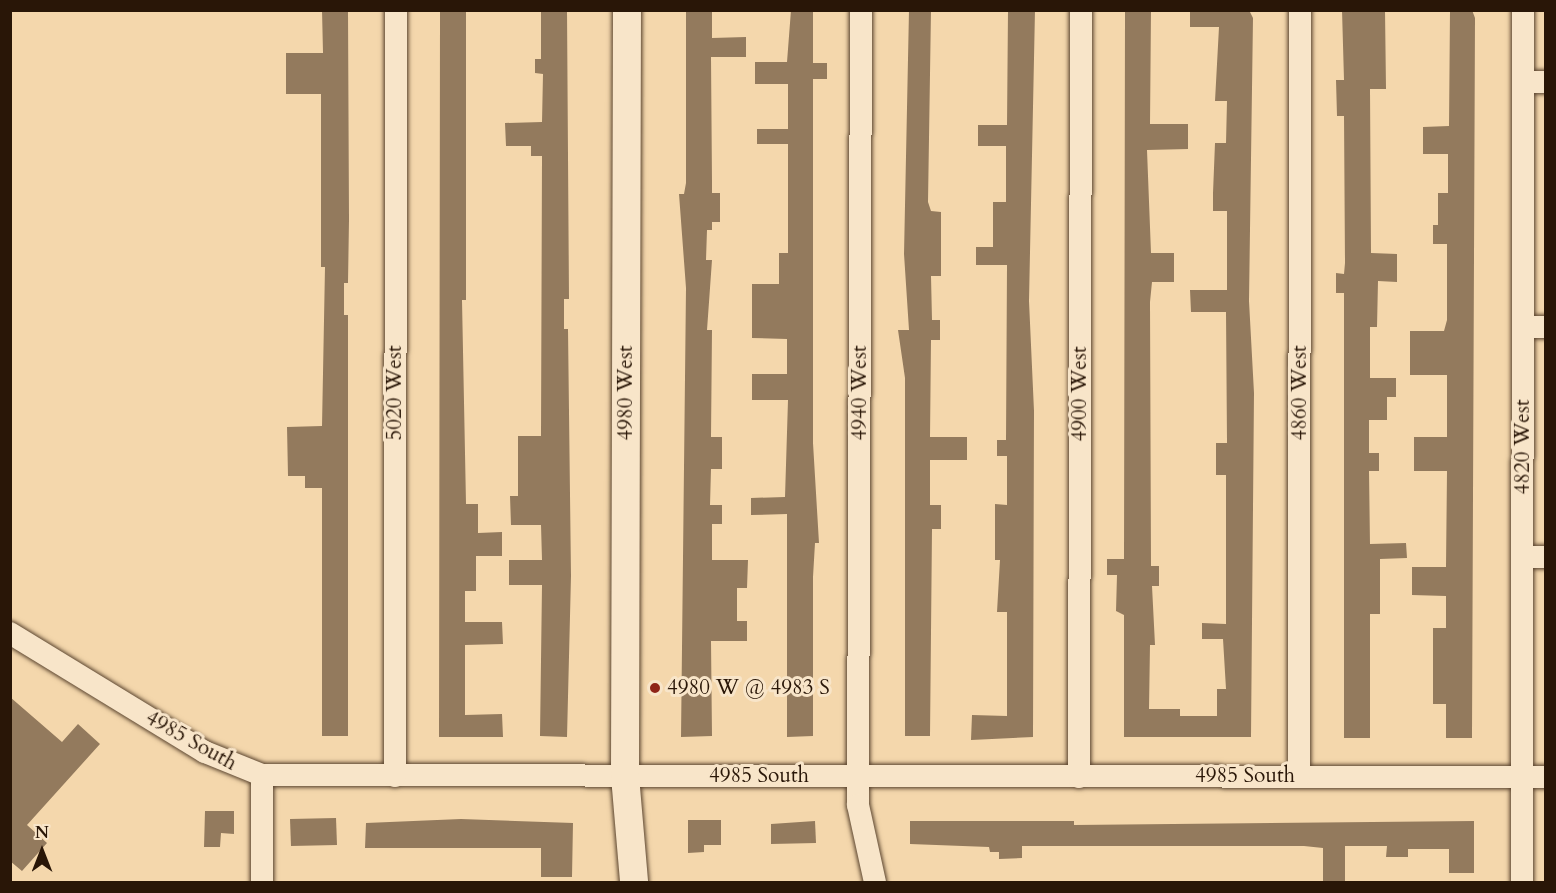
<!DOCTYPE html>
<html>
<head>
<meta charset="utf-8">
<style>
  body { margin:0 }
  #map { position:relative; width:1556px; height:893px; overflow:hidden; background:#f4d7ac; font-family:Cardo,serif }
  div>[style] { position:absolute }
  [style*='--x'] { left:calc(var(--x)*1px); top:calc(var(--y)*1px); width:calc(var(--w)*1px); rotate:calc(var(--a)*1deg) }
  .building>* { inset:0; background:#937a5d }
  .roads { filter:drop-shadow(0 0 2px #5c4630) drop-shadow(0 0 2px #5c4630) }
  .minor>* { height:22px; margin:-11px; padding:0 11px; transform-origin:11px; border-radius:11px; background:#f8e5c9 }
  .tertiary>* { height:28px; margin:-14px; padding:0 14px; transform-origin:14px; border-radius:14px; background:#f8e5c9 }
  .dots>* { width:16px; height:16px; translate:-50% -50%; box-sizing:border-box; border:3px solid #f8e5c9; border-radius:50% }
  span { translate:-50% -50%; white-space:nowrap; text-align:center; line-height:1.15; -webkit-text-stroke:6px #f8e5c9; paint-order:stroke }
  .street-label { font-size:21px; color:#291607 }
  .poi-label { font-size:21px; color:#291607 }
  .left { translate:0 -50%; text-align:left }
  .frame { position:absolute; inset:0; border:12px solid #291607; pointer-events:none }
  .north { position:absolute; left:12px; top:821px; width:60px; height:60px; -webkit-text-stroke:4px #f8e5c9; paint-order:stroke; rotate:0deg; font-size:16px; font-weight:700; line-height:24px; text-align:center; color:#291607 }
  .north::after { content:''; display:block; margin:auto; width:21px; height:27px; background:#291607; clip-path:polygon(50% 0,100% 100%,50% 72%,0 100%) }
</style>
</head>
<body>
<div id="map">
  <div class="building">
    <i style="clip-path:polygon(322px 10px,348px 10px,349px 220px,348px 283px,344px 283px,344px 315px,348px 315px,348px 736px,322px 736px,322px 488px,305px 488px,305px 476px,288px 476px,287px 427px,322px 426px,325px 267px,321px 267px,321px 94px,286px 94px,286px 53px,323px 53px)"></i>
    <i style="clip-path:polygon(440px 10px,466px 12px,466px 300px,462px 300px,466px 504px,478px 504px,478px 533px,502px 532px,502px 556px,476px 556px,476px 591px,465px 591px,465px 622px,502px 622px,503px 644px,465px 645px,465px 715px,502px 714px,503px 737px,439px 737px)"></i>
    <i style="clip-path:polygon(541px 10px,567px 10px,569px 299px,564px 299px,564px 329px,568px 329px,571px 576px,567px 737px,540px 736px,542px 585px,509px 585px,509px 560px,542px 560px,541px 525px,511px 525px,510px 496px,518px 496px,518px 436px,541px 436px,542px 156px,531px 156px,531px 146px,506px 146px,505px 123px,542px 122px,543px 74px,535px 73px,535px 59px,541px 59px)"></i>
    <i style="clip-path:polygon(686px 10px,712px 10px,712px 38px,746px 37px,746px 57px,711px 57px,712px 183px,712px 193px,720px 193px,720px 222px,712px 222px,712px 230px,707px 230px,706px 260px,712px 260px,707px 330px,712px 330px,711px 437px,722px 437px,722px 469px,711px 469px,710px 505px,722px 505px,722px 524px,712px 524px,712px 560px,748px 560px,747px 588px,737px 588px,737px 621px,747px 621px,747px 641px,711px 641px,712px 736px,681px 737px,686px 288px,679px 194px,684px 194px,686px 183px)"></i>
    <i style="clip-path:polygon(791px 10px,813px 10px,813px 63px,827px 63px,827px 79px,813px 79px,813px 443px,819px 543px,815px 543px,813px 577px,813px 736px,787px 737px,787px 514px,751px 515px,751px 498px,785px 497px,788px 400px,752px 400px,752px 374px,787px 374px,787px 339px,752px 338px,752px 284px,779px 284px,779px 253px,788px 253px,788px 144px,757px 144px,757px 129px,788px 129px,788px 84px,755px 84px,755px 62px,787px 62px)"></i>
    <i style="clip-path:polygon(909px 10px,931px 10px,928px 202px,931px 211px,941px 212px,941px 276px,931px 276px,932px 320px,940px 320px,940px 340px,931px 340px,930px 437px,967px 437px,967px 460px,930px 460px,930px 505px,941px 505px,941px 529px,932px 529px,930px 736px,905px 736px,905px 378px,898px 330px,909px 330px,904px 254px)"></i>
    <i style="clip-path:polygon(1008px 10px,1035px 10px,1029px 301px,1034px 411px,1033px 737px,971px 740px,972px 715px,1007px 716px,1007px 612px,997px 612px,1000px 560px,995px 560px,995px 504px,1007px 505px,1007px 456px,997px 456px,997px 440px,1006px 440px,1007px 265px,976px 265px,976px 247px,993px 247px,993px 202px,1006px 202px,1006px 146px,978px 146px,978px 125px,1007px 125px)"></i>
    <i style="clip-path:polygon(1125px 10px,1151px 10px,1150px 124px,1188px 124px,1188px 149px,1147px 150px,1151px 253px,1174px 253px,1174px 282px,1152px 282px,1150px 302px,1151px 566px,1159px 566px,1159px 586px,1152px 586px,1155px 645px,1150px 645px,1149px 709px,1180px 709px,1180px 716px,1217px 716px,1217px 689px,1226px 689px,1223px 639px,1202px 639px,1202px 623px,1226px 624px,1226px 475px,1216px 475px,1216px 443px,1227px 443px,1226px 312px,1191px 312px,1190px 290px,1227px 290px,1227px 211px,1213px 211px,1213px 193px,1215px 143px,1226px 143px,1227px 101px,1215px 101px,1219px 27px,1190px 27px,1190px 10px,1249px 10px,1253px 18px,1249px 301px,1254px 393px,1251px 737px,1124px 737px,1124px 615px,1116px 611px,1117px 575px,1107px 575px,1107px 559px,1124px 559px)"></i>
    <i style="clip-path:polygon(1342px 10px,1385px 10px,1386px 89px,1370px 89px,1371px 253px,1397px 254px,1397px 282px,1378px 281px,1377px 327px,1370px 327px,1370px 378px,1396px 378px,1396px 397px,1387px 397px,1387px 420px,1369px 420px,1369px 453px,1379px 453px,1379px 471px,1369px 471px,1370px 544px,1406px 543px,1407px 558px,1380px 559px,1380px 614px,1370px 614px,1370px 738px,1344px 738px,1344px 293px,1336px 293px,1336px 273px,1344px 274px,1345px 263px,1344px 116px,1337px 116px,1336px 80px,1344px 80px)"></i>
    <i style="clip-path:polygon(1450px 10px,1472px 10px,1475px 18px,1472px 738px,1446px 738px,1446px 704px,1433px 704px,1433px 628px,1446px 628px,1446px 596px,1412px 595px,1412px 567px,1446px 567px,1447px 471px,1414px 471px,1414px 437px,1447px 437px,1447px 375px,1410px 375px,1410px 331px,1444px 331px,1447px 320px,1447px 244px,1433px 244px,1433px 225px,1438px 225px,1438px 193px,1448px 193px,1448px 154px,1423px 154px,1423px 127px,1449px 126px)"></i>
    <i style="clip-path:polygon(10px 697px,62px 742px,78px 724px,100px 744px,27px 825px,47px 843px,22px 871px,10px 861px)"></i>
    <i style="clip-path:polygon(205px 811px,234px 811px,234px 834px,221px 833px,220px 847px,204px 847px)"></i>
    <i style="clip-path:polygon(336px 818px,337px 845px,291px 846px,290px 819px)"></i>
    <i style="clip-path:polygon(461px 819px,573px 823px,572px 877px,541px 877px,541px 848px,365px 848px,366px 823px)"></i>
    <i style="clip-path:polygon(688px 820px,721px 820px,721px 845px,704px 845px,704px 852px,688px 853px)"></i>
    <i style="clip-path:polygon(815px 821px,816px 843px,771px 844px,771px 824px)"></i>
    <i style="clip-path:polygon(910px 821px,1074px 821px,1074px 825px,1474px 821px,1474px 873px,1449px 873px,1449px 849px,1408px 849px,1408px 857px,1386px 857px,1387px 846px,1345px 846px,1345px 882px,1323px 882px,1323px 848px,1304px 846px,1022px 846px,1022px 858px,999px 859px,999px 852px,990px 852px,989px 847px,910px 844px)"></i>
  </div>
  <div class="roads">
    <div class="minor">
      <i style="--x:861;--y:10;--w:795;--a:90.22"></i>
      <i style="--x:858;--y:805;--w:79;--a:77.6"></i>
      <i style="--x:1523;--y:82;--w:23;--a:0"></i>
      <i style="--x:1523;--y:327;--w:23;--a:0"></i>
      <i style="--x:1523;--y:557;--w:23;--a:0"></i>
      <i style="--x:10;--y:633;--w:228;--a:31.4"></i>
      <i style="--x:205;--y:752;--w:61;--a:22"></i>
      <i style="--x:262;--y:775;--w:1284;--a:0.09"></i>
      <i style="--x:395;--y:776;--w:766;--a:-89.93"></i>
      <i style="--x:1299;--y:776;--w:766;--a:-89.93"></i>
      <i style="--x:1079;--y:777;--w:767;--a:-89.85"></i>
      <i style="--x:262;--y:882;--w:107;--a:-90"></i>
      <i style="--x:1522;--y:882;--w:872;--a:-89.93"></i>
    </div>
    <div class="tertiary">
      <i style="--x:627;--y:10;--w:766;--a:90.15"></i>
      <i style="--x:625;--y:776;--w:106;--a:85.1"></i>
    </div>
  </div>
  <div class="dots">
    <i style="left:655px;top:688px;background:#8f2418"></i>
  </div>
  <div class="street-label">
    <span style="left:395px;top:393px;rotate:-90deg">5020 West</span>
    <span style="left:626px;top:393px;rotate:-90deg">4980 West</span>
    <span style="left:860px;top:393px;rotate:-90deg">4940 West</span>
    <span style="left:1300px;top:393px;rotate:-90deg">4860 West</span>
    <span style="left:1080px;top:394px;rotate:-90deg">4900 West</span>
    <span style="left:1523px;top:447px;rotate:-90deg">4820 West</span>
    <span style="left:191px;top:741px;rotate:29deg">4985 South</span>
    <span style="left:759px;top:776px">4985 South</span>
    <span style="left:1245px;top:776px">4985 South</span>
  </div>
  <div class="poi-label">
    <span class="left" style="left:667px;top:688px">4980 W @ 4983 S</span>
  </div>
  <div class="frame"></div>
  <div class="north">N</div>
</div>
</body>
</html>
